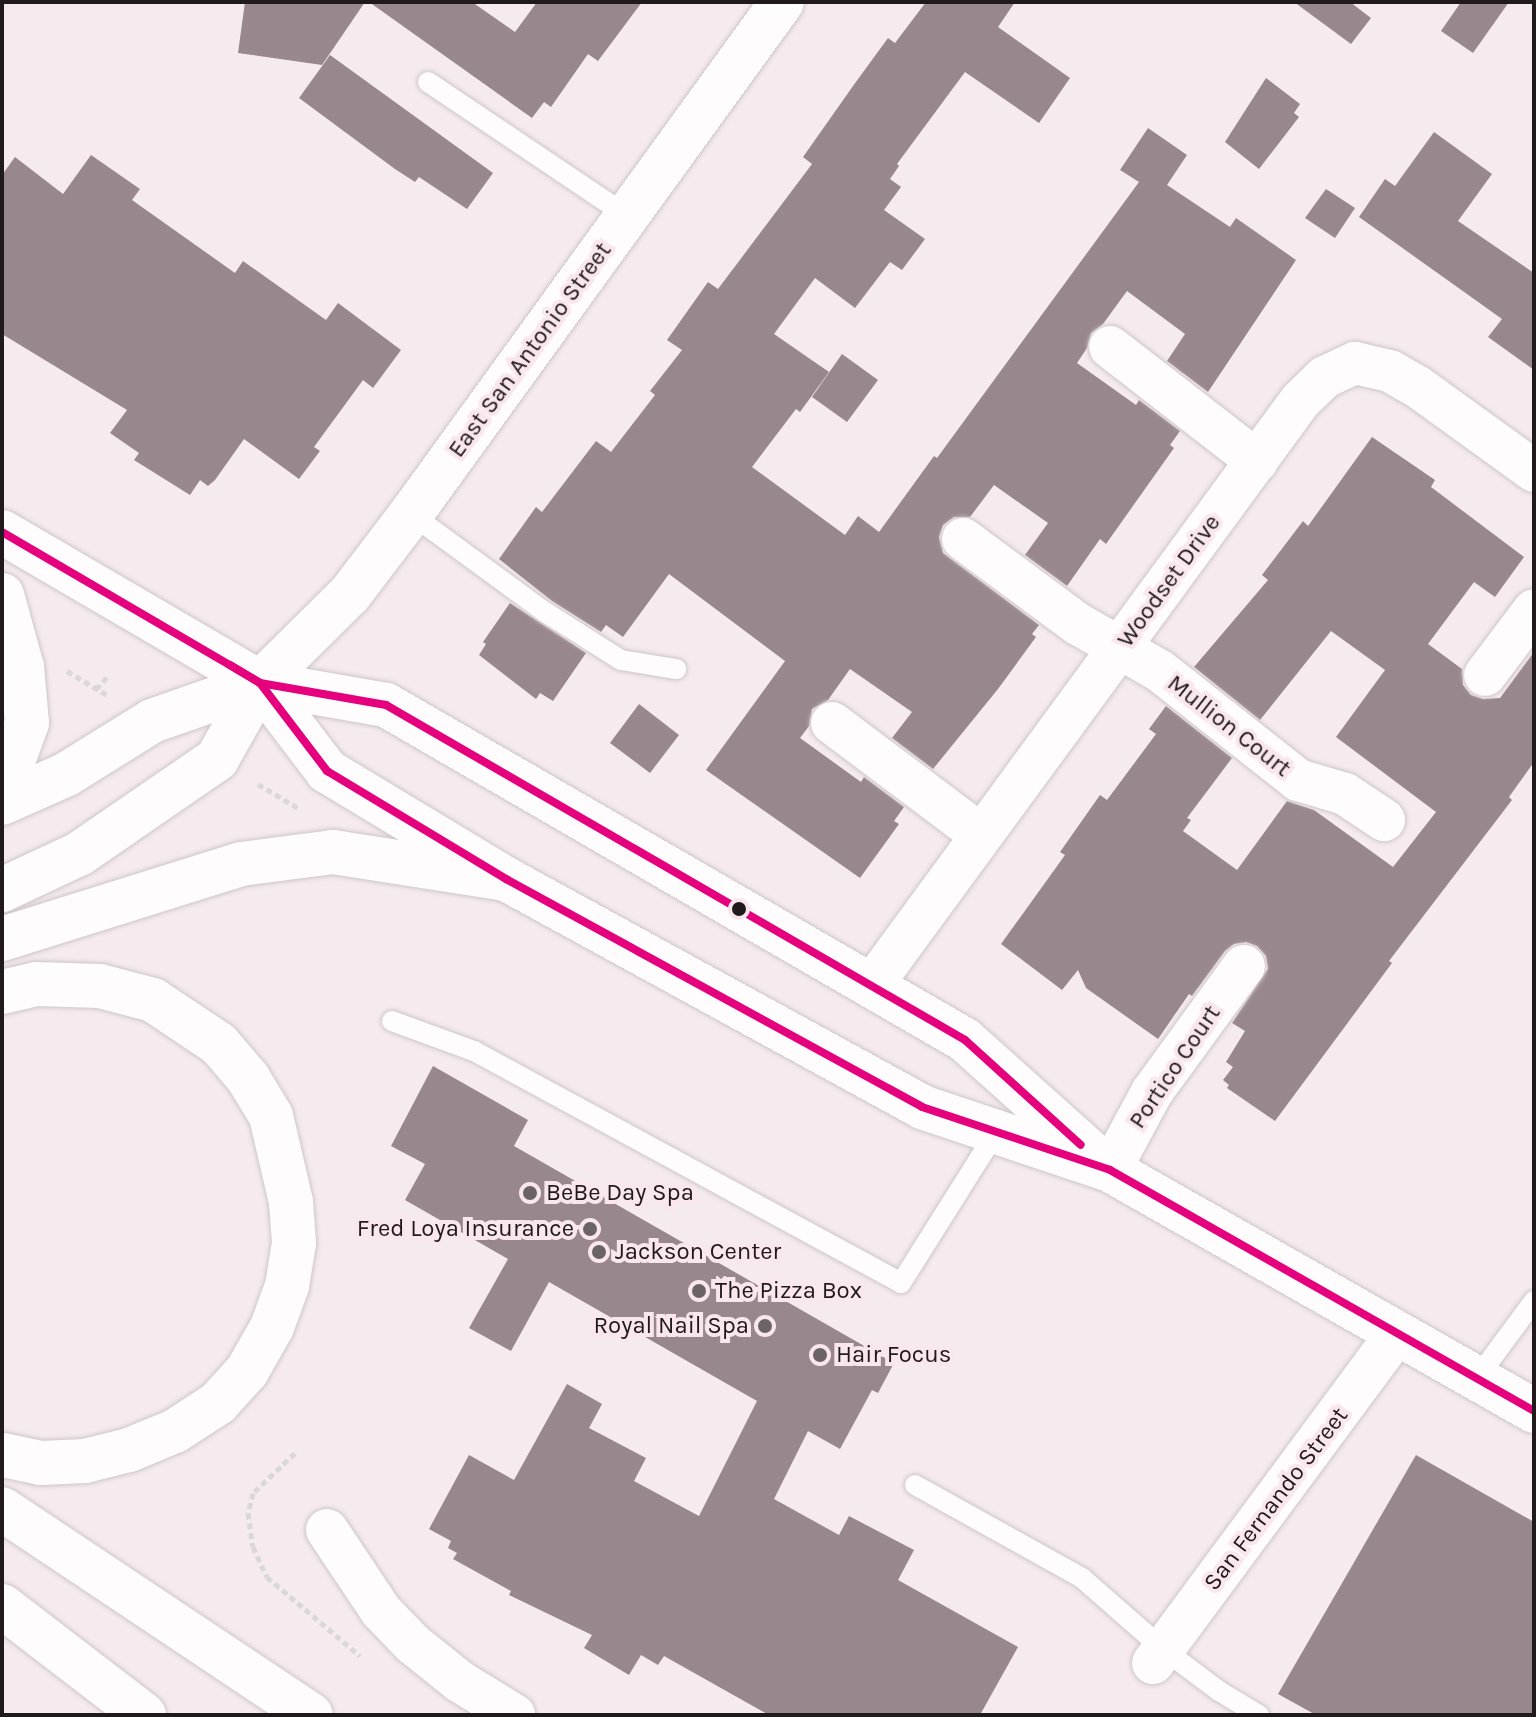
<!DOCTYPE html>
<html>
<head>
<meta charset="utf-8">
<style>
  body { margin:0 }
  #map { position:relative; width:1536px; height:1717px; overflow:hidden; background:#f5ebee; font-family:Karla,sans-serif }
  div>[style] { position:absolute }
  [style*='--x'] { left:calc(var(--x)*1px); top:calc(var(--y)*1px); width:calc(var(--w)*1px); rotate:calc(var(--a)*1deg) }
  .building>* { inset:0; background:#99878e }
  .path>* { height:5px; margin-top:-2.5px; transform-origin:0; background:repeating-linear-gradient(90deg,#d9d7d7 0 6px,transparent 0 10px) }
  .roads { filter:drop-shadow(0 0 2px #cec6c9) drop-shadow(0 0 2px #cec6c9) }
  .service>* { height:20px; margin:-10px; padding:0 10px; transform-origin:10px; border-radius:10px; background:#fefcfc }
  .minor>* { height:42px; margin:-21px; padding:0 21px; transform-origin:21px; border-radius:21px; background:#fefcfc }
  .secondary>* { height:44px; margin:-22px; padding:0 22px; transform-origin:22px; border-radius:22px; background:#fefcfc }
  .primary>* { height:44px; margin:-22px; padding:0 22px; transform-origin:22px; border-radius:22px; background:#fefcfc }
  .trunk>* { height:44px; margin:-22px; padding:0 22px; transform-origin:22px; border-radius:22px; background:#fefcfc }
  .motorway>* { height:44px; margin:-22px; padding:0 22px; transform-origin:22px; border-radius:22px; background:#fefcfc }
  .bus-1>* { height:8px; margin:-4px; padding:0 4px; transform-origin:4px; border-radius:4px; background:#e5007d }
  .dots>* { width:22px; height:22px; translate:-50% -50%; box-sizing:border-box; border:4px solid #f9e7ed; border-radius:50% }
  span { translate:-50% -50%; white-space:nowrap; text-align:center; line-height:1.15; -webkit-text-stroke:8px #f9e7ed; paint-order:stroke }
  .street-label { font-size:24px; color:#201a1c }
  .poi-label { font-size:24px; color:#201a1c }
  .left { translate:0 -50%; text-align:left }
  .right { translate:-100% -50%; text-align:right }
  .frame { position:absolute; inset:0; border:4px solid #201a1c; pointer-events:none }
</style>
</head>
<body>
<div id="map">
  <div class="building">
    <i style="clip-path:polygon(245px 2px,365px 2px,322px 65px,238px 53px)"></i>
    <i style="clip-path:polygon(369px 2px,472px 2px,515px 32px,537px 2px,642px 2px,598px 61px,588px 54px,551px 107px,544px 102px,532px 118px)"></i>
    <i style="clip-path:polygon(926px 2px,1015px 2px,998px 27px,1070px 78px,1039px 123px,965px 72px,897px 164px,899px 166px,890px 179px,901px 187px,884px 210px,925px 239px,902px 270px,890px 262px,855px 308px,815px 278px,774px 334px,829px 372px,800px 412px,796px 409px,752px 467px,845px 535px,858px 516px,879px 532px,934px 456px,937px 458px,1139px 182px,1120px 170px,1148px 128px,1187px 155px,1167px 185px,1230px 227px,1236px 218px,1296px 260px,1208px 392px,1167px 361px,1185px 334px,1127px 291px,1103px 324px,1091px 333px,1087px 348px,1077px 363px,1136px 405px,1139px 400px,1180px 431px,1170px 445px,1174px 448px,1106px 544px,1100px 539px,1067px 586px,1025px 555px,1048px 523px,994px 485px,970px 517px,954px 517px,943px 525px,939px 537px,943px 553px,1039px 625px,1032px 634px,1036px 637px,998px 689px,933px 769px,892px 738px,912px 712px,850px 669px,828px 700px,812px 709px,809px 726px,800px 738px,861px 782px,864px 777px,904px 807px,894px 821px,899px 824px,860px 878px,706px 770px,785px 661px,669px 574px,623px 637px,606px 625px,601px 632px,552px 601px,499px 559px,536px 507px,542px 512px,596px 441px,611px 452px,655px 395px,650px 391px,682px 350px,667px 340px,708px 282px,718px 289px,812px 164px,803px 157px,853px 86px,888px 38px,895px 43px)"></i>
    <i style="clip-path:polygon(1294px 2px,1350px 2px,1371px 18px,1351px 44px)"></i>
    <i style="clip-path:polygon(1461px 2px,1509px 2px,1473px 53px,1441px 31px)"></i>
    <i style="clip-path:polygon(330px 55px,493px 173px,467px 209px,419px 177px,415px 182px,395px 169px,299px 98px)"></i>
    <i style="clip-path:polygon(1266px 78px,1300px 104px,1294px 113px,1299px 117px,1259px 169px,1225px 142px)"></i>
    <i style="clip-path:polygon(1434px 132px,1492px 174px,1458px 221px,1534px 273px,1534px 370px,1488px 337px,1502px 319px,1359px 217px,1385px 179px,1395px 186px)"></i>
    <i style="clip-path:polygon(91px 155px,140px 189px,132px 200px,235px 273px,243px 261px,326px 320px,338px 303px,401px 350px,373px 388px,363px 380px,314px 447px,320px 451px,299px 479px,244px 439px,215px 480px,208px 486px,200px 480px,190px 495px,134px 460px,139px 453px,110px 433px,127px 410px,2px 334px,2px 175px,15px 157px,63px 194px)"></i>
    <i style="clip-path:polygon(1326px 189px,1355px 208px,1335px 238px,1305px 218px)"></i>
    <i style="clip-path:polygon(842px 354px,878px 380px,847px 422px,812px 397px)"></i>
    <i style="clip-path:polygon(1372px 437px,1435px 480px,1431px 487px,1524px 557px,1495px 597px,1474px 582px,1428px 644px,1462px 669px,1463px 685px,1471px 695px,1483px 699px,1500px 698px,1534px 652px,1534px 762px,1509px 797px,1512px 800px,1389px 961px,1392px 963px,1275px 1121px,1227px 1088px,1229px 1085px,1223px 1080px,1233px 1067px,1226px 1062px,1245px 1031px,1232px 1023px,1268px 969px,1266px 956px,1257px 946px,1246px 942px,1234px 944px,1225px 951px,1192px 996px,1189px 994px,1158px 1039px,1086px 988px,1078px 970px,1062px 990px,1001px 944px,1065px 855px,1060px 852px,1100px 795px,1107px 800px,1156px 734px,1149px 729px,1166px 706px,1232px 758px,1187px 818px,1191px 820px,1183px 831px,1237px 870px,1287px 801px,1314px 810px,1393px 867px,1436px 812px,1336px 737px,1385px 670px,1331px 631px,1260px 720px,1194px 667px,1268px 580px,1262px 575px,1303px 521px,1308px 526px)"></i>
    <i style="clip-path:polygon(510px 603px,586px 653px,553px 701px,540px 693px,536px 699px,479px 655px,486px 644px,483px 642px)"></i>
    <i style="clip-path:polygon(639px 704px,679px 735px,650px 773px,610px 743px)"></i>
    <i style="clip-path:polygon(433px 1066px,528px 1120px,514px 1146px,894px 1363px,878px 1393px,872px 1390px,840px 1449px,808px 1431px,774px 1499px,839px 1535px,849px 1516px,914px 1550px,898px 1580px,1018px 1647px,980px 1715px,769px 1715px,664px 1656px,658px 1665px,641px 1655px,629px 1675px,584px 1648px,592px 1635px,509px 1595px,511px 1591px,453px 1559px,457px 1553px,448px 1548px,451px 1541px,429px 1529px,469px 1455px,514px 1480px,567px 1384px,602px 1404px,589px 1428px,646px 1458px,634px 1481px,699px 1516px,757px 1401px,549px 1282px,511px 1351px,469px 1328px,508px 1259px,405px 1200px,425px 1164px,391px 1146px)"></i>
    <i style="clip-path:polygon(1416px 1455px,1534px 1522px,1534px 1715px,1316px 1715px,1278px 1694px)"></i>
  </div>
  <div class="path">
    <i style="--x:67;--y:671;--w:49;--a:30.8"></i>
    <i style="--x:96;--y:689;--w:16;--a:-47"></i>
    <i style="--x:258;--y:784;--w:47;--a:31"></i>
    <i style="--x:295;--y:1453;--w:58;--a:136.4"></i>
    <i style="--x:253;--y:1493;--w:21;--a:104"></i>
    <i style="--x:248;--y:1513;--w:34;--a:82"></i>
    <i style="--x:253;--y:1547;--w:33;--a:65"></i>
    <i style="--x:267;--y:1577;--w:122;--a:40.3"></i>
  </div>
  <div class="roads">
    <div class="service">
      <i style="--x:428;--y:82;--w:239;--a:33.9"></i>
      <i style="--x:411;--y:514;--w:166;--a:36.2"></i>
      <i style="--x:545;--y:612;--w:90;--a:32.3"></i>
      <i style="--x:621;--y:660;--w:56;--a:9.3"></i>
      <i style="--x:392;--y:1021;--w:87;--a:20.1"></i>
      <i style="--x:474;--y:1051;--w:486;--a:28.5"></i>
      <i style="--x:901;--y:1283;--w:178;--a:-57.8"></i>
      <i style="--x:1477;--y:1378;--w:96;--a:-53.5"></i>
      <i style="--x:915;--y:1485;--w:191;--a:29.1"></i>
      <i style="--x:1082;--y:1578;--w:108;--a:41.2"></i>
      <i style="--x:1163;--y:1649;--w:70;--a:36.9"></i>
      <i style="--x:1219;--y:1691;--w:47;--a:31"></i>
    </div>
    <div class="minor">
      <i style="--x:1110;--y:347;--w:186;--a:37.8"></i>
      <i style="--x:963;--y:539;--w:143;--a:36.5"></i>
      <i style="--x:1078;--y:624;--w:95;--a:29.8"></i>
      <i style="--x:1160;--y:671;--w:176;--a:38.3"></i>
      <i style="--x:1298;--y:780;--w:49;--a:16.6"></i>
      <i style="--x:1345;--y:794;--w:47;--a:33.7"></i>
      <i style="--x:1485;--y:675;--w:81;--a:-53"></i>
      <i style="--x:832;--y:723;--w:186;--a:36.9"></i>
      <i style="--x:872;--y:985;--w:724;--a:-53.76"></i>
      <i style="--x:1300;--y:401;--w:35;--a:-44"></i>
      <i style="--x:1325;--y:377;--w:33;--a:-25"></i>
      <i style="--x:1355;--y:363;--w:36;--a:13"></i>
      <i style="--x:1390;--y:371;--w:32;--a:30"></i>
      <i style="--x:1418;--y:387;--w:143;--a:35.9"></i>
      <i style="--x:1110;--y:1170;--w:89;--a:-61.7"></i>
      <i style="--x:1152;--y:1092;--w:156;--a:-53.9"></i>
      <i style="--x:327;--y:1530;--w:97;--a:56.3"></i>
      <i style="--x:381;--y:1611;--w:46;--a:45.9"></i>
      <i style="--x:413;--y:1644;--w:59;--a:38.8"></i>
      <i style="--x:459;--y:1681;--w:65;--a:31.7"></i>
      <i style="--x:1153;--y:1663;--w:410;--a:-53.5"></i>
    </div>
    <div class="secondary">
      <i style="--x:2;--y:532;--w:299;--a:30.3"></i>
      <i style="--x:260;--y:683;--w:111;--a:52.7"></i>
      <i style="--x:327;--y:771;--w:209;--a:31.1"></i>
      <i style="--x:2;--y:890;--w:85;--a:-25.1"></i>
      <i style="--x:79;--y:854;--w:168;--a:-34.5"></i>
      <i style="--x:217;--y:759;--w:87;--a:-60.5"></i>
      <i style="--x:260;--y:683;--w:127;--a:-44.7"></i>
      <i style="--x:350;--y:594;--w:101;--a:-52.7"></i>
      <i style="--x:411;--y:514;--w:632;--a:-54.07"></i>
    </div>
    <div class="primary">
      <i style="--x:2;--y:595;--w:75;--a:74.5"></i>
      <i style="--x:22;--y:667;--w:56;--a:84.9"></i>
      <i style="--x:27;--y:723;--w:44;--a:110.1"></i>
      <i style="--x:12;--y:764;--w:14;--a:135"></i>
      <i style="--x:2;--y:803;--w:71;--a:-24"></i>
      <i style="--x:67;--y:774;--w:100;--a:-31.9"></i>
      <i style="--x:152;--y:721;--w:114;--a:-19.4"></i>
      <i style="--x:260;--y:683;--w:128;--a:9.9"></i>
      <i style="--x:386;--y:705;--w:669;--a:30.05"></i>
      <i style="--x:965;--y:1040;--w:195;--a:41.9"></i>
      <i style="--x:506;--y:879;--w:474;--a:28.7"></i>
      <i style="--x:922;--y:1107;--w:198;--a:18.5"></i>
      <i style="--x:1110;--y:1170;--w:488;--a:29.6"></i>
    </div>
    <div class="trunk">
      <i style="--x:2;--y:939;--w:250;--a:-17.4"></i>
      <i style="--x:241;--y:864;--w:93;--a:-7.4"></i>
      <i style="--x:333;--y:852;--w:175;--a:8.9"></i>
    </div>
    <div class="motorway">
      <i style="--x:2;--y:992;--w:35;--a:-13"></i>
      <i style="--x:36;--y:984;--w:64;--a:1.8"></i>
      <i style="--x:100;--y:986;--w:55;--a:14.8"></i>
      <i style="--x:153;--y:1000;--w:79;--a:33.7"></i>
      <i style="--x:219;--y:1044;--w:45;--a:49.5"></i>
      <i style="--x:248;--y:1078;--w:44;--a:58.8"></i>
      <i style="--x:271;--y:1116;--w:88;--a:76.9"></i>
      <i style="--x:291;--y:1202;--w:41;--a:85.8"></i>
      <i style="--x:294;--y:1243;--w:44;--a:99.2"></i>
      <i style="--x:287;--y:1286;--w:44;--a:110.1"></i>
      <i style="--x:272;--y:1327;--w:51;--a:119.6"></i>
      <i style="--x:247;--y:1371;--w:43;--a:132.2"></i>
      <i style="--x:218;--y:1403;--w:51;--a:146.9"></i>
      <i style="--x:175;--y:1431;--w:50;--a:157.6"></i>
      <i style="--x:129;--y:1450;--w:45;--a:166"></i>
      <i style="--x:85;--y:1461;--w:44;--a:177.4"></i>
      <i style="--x:41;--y:1463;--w:40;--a:-168"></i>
      <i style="--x:2;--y:1509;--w:371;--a:33.7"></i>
      <i style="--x:2;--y:1606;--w:179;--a:37.5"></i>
    </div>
  </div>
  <div class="bus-1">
    <i style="--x:2;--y:532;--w:299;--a:30.3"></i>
    <i style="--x:260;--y:683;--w:111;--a:52.7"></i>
    <i style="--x:327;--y:771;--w:209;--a:31.1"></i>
    <i style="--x:506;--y:879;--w:474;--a:28.7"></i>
    <i style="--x:922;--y:1107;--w:198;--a:18.5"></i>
    <i style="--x:1110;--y:1170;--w:488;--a:29.6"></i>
    <i style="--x:230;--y:665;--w:35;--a:31"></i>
    <i style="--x:260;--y:683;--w:128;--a:9.9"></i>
    <i style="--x:386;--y:705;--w:669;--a:30.05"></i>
    <i style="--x:965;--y:1040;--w:156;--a:42.2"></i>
  </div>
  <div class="dots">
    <i style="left:739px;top:909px;background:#201a1c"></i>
    <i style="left:530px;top:1193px;background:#6b6366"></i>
    <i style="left:590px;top:1229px;background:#6b6366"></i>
    <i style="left:599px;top:1252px;background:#6b6366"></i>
    <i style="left:699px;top:1291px;background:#6b6366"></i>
    <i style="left:765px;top:1326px;background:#6b6366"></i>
    <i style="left:820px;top:1355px;background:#6b6366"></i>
  </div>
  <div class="street-label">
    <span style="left:530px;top:350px;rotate:-54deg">East San Antonio Street</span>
    <span style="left:1169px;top:581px;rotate:-54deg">Woodset Drive</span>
    <span style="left:1229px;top:726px;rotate:38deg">Mullion Court</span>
    <span style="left:1175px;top:1067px;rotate:-56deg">Portico Court</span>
    <span style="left:1276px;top:1499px;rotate:-53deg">San Fernando Street</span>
  </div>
  <div class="poi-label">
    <span class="left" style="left:546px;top:1193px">BeBe Day Spa</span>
    <span class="right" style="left:574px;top:1229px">Fred Loya Insurance</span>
    <span class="left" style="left:615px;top:1252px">Jackson Center</span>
    <span class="left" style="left:715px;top:1291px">The Pizza Box</span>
    <span class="right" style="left:749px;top:1326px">Royal Nail Spa</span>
    <span class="left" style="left:836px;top:1355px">Hair Focus</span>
  </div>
  <div class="frame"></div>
</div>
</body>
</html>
